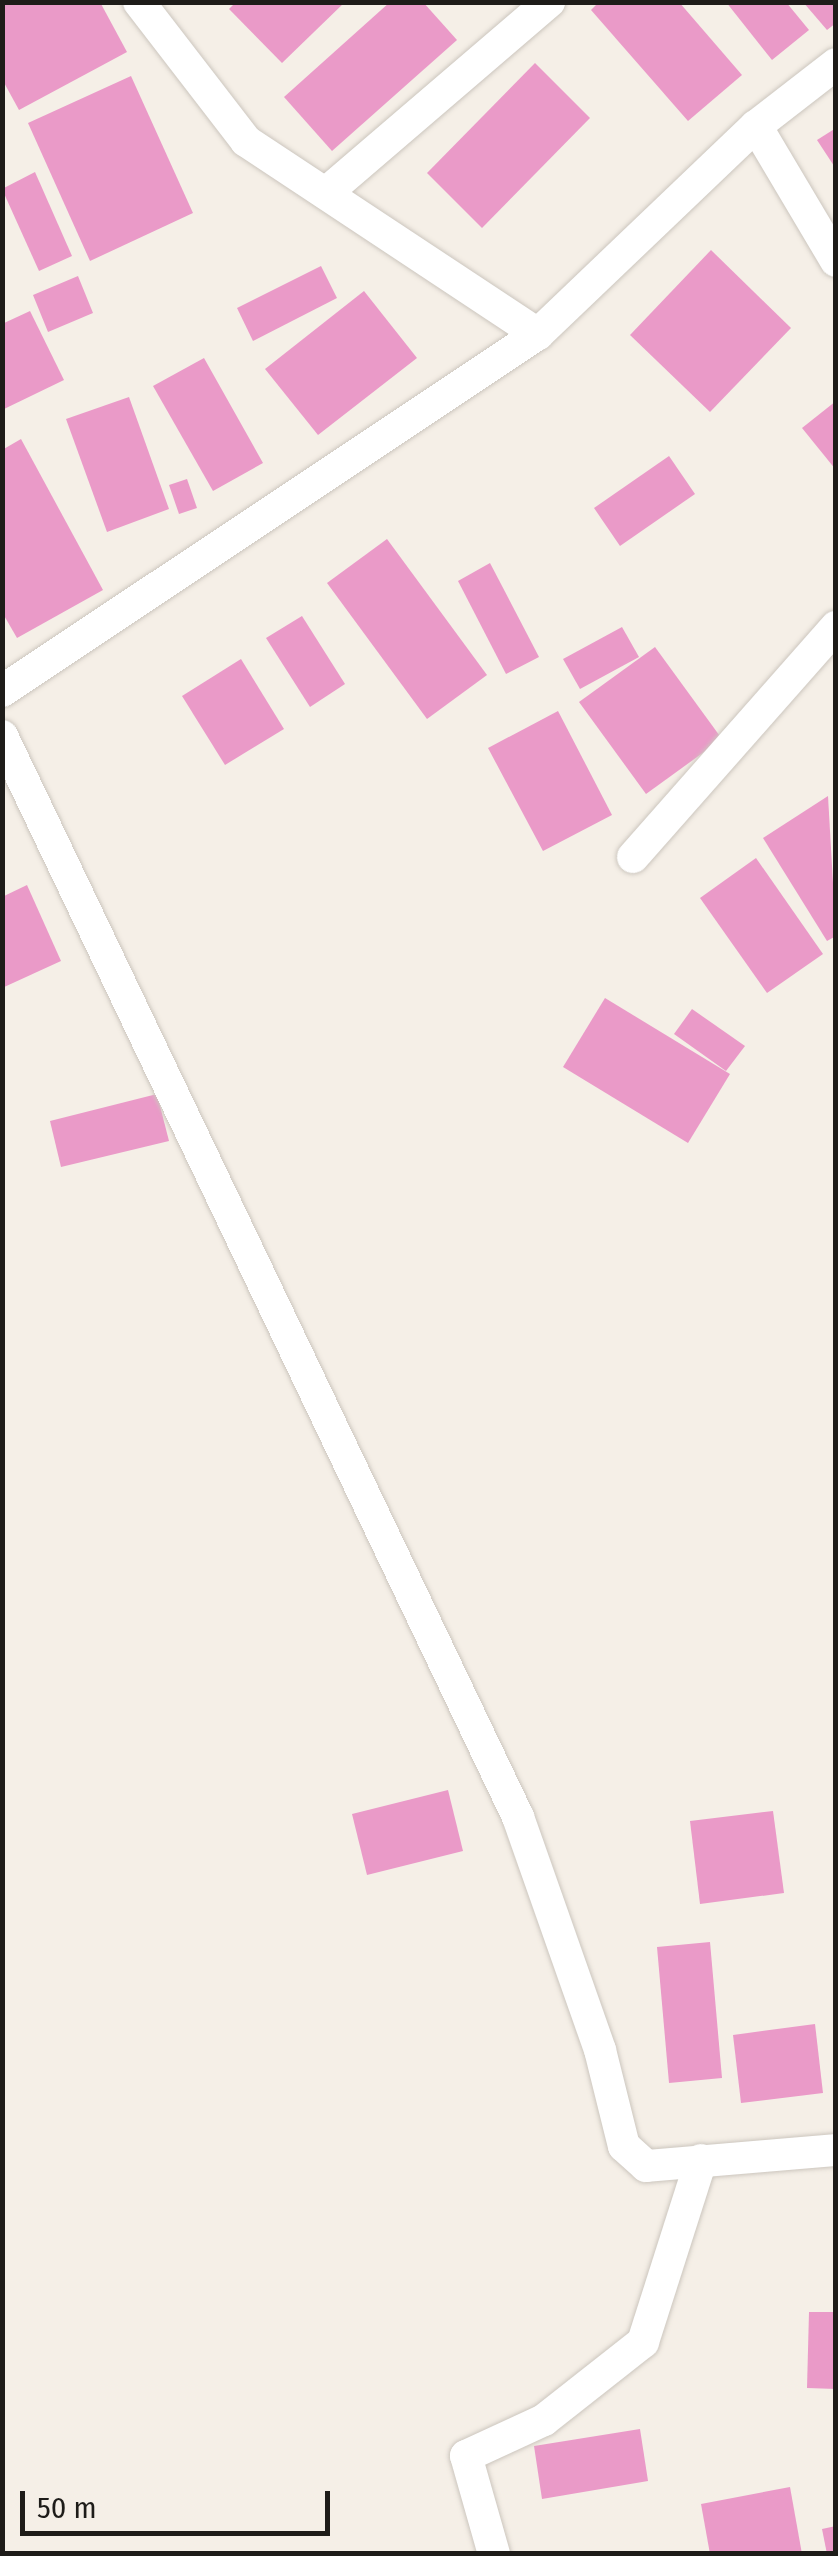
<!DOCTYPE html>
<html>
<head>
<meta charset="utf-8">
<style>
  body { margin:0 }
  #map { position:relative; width:838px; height:2556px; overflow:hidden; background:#f5efe7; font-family:"Fira Sans Condensed",sans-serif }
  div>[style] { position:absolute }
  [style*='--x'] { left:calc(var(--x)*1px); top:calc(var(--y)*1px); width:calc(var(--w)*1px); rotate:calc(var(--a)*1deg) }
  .building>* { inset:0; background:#ea9ac8 }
  .roads { filter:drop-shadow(0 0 2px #ccc6be) drop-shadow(0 0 2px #ccc6be) }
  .minor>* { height:32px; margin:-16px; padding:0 16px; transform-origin:16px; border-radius:16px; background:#fff }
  span { translate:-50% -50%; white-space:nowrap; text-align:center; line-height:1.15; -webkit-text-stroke:8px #f5efe7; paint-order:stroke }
  .frame { position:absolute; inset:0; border:5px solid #1e1c19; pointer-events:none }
  .scale { position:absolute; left:20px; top:2491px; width:310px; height:45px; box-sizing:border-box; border:5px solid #1e1c19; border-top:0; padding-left:12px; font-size:30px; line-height:35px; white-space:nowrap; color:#1e1c19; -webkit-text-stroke:8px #f5efe7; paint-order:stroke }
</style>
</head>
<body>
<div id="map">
  <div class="building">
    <i style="clip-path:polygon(2px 2px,100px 2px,127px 52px,19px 110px,2px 79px)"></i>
    <i style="clip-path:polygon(236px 2px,345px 2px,282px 63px,229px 9px)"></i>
    <i style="clip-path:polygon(390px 2px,423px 2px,457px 40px,332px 151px,284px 97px)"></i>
    <i style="clip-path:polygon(599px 2px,679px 2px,742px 75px,688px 121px,591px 10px)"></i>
    <i style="clip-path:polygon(726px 2px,786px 2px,809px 30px,772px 60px)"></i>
    <i style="clip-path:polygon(803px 2px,836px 2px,836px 23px,827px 30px)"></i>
    <i style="clip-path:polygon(535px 63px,590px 118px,482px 228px,427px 173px)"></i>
    <i style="clip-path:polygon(131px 76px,193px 213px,90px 261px,28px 123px)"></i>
    <i style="clip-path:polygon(836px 128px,836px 169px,817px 140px)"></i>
    <i style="clip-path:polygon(35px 172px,72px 256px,39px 271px,2px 189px)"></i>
    <i style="clip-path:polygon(711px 250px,791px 328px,710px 412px,630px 335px)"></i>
    <i style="clip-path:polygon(321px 266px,337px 298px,253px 341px,237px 308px)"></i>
    <i style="clip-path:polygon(78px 276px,93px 313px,48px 332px,33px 295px)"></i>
    <i style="clip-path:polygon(364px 291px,417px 358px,318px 435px,265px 369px)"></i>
    <i style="clip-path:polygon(30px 311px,64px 380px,2px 410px,2px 324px)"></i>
    <i style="clip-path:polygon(204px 358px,263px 463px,213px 491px,153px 386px)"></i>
    <i style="clip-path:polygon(129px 397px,169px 509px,107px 532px,66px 419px)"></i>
    <i style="clip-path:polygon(836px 401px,836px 470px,802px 428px)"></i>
    <i style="clip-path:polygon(21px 439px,103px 590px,17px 638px,2px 612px,2px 450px)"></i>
    <i style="clip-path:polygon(669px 456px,695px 494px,620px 546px,594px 508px)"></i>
    <i style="clip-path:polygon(187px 479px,197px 508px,179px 514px,169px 485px)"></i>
    <i style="clip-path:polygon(387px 539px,487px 675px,427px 719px,327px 583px)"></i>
    <i style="clip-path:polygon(490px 563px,539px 657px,506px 674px,458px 581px)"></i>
    <i style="clip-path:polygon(302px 616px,345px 684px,310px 707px,266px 638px)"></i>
    <i style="clip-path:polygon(622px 627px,639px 657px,580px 689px,563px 659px)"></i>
    <i style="clip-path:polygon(655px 647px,722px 739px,646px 794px,579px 702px)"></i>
    <i style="clip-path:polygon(241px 659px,284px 729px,225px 765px,182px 696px)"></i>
    <i style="clip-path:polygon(558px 711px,612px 815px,543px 851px,488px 748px)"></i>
    <i style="clip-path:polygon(828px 796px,836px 936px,827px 941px,763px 838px)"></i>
    <i style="clip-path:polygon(756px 858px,823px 954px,767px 993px,700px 898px)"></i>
    <i style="clip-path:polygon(27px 885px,61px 961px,2px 988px,2px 897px)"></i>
    <i style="clip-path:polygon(605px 998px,730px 1074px,688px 1143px,563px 1067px)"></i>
    <i style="clip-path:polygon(692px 1009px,745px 1046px,726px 1071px,674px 1034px)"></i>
    <i style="clip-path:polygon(157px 1094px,169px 1141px,61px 1167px,50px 1121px)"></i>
    <i style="clip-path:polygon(448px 1790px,463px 1851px,367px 1875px,352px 1814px)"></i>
    <i style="clip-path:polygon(773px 1811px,784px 1893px,700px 1904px,690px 1821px)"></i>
    <i style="clip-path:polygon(710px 1942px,722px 2078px,669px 2083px,657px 1947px)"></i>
    <i style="clip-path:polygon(815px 2024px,823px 2093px,741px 2103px,733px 2035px)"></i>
    <i style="clip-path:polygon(809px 2312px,836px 2312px,836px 2389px,807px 2388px)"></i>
    <i style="clip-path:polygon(640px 2429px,648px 2481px,542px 2499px,534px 2446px)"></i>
    <i style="clip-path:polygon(790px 2487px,802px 2554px,710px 2554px,701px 2504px)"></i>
    <i style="clip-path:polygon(836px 2526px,836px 2554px,827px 2554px,822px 2529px)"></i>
  </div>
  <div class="roads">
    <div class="minor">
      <i style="--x:139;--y:2;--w:175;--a:52.4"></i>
      <i style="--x:246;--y:141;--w:350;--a:33.5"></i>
      <i style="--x:756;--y:126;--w:157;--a:59.3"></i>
      <i style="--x:326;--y:193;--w:294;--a:-40.6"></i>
      <i style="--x:2;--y:691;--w:644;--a:-33.67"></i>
      <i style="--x:538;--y:334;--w:301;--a:-43.7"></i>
      <i style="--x:756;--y:126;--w:101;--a:-37.8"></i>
      <i style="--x:2;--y:736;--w:1198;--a:64.48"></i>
      <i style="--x:518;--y:1817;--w:247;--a:70.6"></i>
      <i style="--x:600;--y:2050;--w:99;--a:76"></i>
      <i style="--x:624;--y:2146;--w:30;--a:42"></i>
      <i style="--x:646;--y:2166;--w:191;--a:-4.8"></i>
      <i style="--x:633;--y:857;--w:307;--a:-48.6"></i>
      <i style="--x:494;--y:2554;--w:102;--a:-105.9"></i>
      <i style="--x:466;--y:2456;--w:86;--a:-24.8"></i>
      <i style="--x:544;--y:2420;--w:126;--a:-38.2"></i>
      <i style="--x:643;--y:2342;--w:191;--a:-72.3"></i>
    </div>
  </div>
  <div class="frame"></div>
  <div class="scale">50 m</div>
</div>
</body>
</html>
